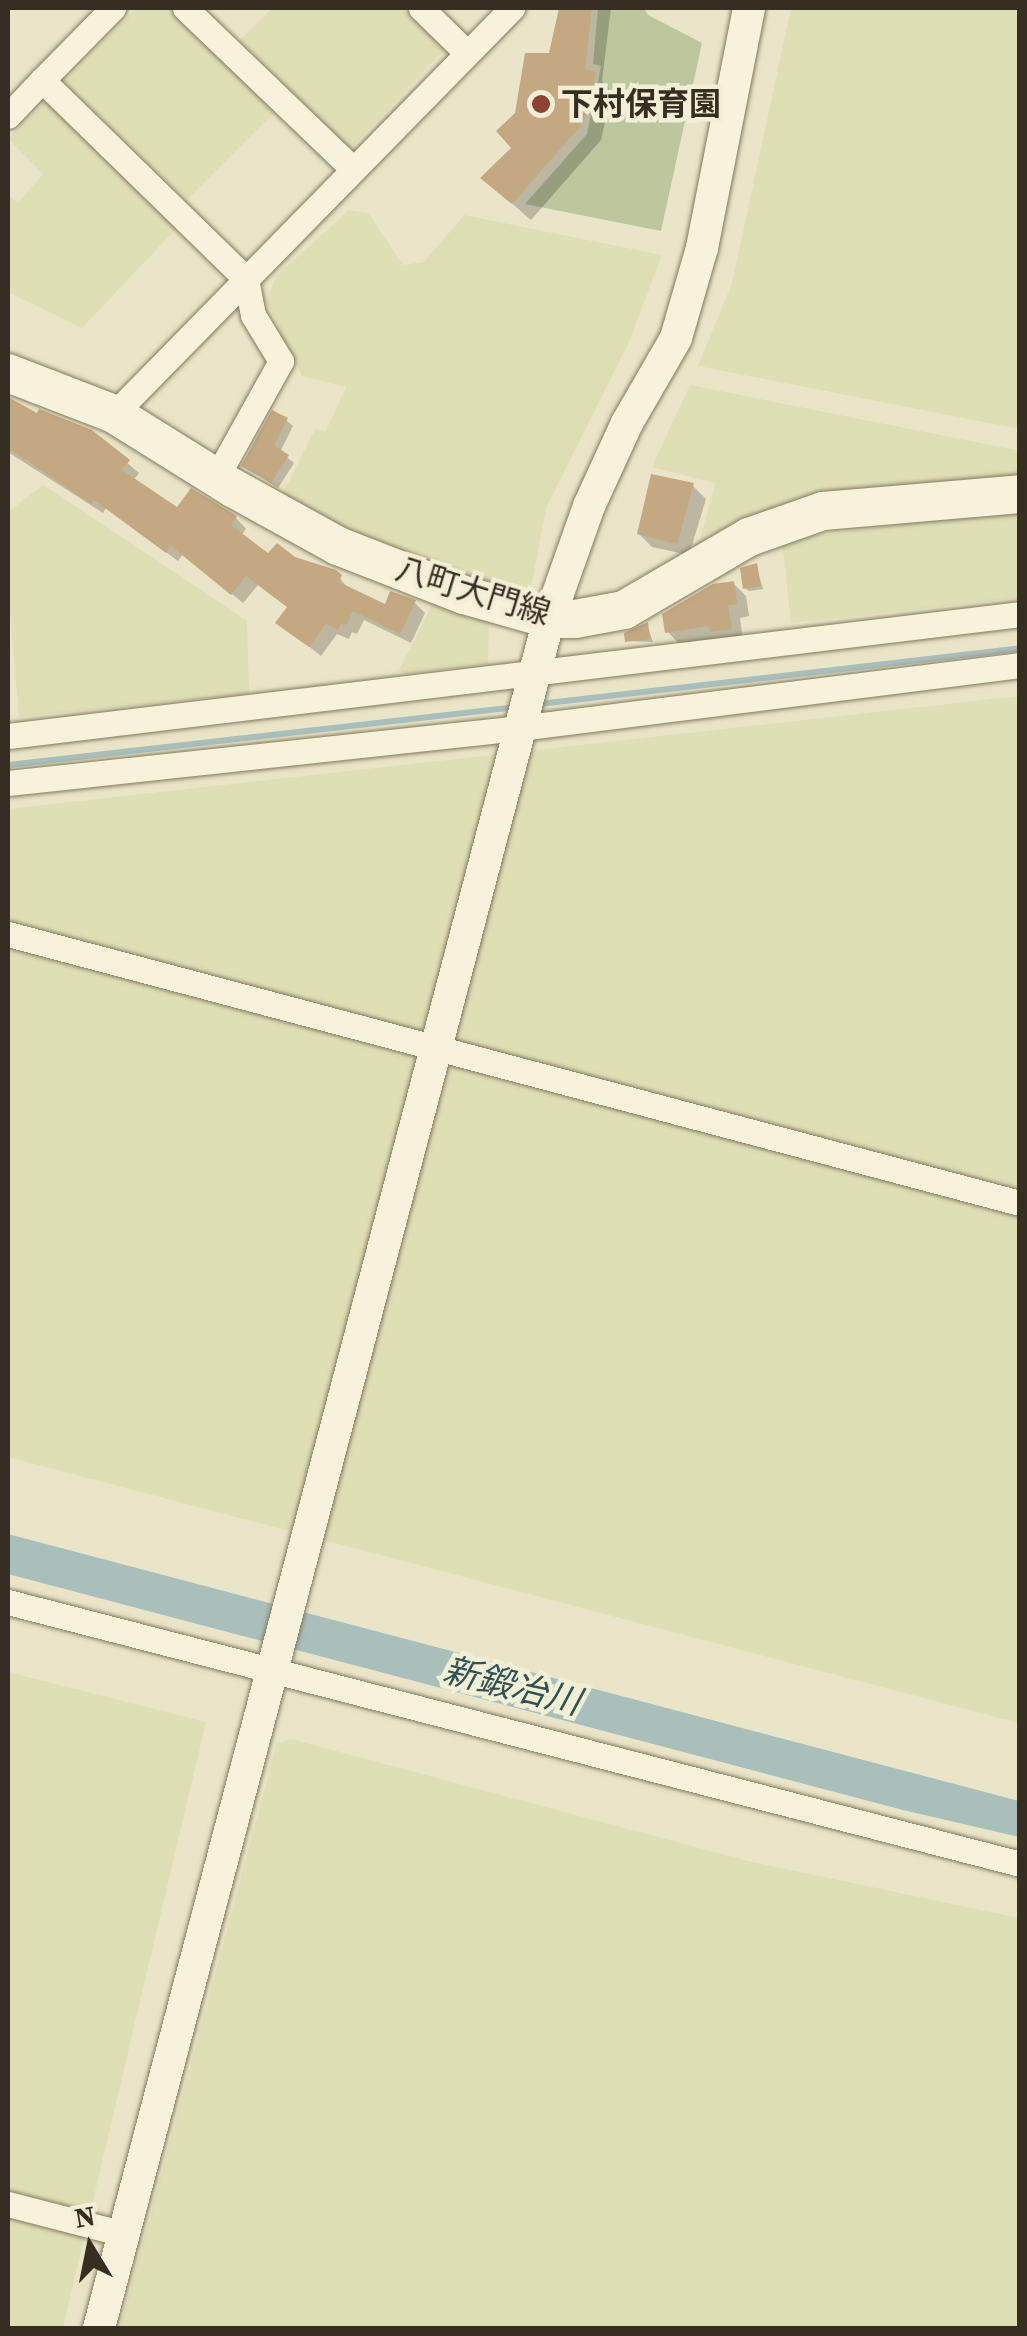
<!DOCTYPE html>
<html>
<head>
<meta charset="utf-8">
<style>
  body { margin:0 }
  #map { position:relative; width:1027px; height:2336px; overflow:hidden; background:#eae5c8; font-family:"Source Serif 4","Noto Sans JP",serif }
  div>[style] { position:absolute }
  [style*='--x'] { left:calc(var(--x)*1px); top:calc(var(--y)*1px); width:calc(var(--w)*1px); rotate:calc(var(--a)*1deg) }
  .farmland>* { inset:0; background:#dfdfb6 }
  .green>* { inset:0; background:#bcc79d }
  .water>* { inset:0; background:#a9bfbc }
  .shadow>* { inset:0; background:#0003 }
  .stream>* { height:6px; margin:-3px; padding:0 3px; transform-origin:3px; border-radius:3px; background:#a9bfbc }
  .building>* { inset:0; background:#c4a882 }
  .roads { filter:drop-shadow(0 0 2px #84795f) drop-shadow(0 0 2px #84795f) }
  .minor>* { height:25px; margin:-12.5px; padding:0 12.5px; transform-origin:12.5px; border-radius:12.5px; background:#f6f2db }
  .tertiary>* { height:32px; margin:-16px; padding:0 16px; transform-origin:16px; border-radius:16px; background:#f6f2db }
  .secondary>* { height:38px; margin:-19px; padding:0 19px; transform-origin:19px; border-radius:19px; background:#f6f2db }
  .dots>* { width:28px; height:28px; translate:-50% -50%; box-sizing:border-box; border:5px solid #f2efd7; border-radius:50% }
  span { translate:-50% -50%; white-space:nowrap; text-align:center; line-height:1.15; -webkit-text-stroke:9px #f2efd7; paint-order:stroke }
  .poi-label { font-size:32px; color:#362f21; font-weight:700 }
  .left { translate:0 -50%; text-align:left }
  .street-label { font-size:32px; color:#362f21 }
  .water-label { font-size:35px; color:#325155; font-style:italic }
  .frame { position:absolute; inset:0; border:10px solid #362f21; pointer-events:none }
  .north { position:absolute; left:40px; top:2196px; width:100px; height:100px; -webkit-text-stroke:8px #f2efd7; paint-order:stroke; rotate:350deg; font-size:28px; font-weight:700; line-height:40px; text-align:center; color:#362f21 }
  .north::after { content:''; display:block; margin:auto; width:35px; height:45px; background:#362f21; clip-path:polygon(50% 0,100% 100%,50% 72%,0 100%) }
</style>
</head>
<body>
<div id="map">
  <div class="farmland">
    <i style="clip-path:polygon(137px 8px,172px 8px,275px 112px,187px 200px,64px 82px)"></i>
    <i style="clip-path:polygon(272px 8px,402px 8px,445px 49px,350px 149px,240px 40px)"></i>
    <i style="clip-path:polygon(791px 8px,1019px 8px,1019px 429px,698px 366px,732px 283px)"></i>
    <i style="clip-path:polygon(48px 99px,178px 227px,82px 328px,8px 292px,8px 195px,18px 203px,43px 174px,8px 139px)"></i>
    <i style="clip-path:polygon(349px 210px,368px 213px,403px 265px,424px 262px,464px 215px,662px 255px,628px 344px,546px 508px,530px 595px,364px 542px,280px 499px,315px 429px,326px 431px,346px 387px,302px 376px,266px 301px,277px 275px)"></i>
    <i style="clip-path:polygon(690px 385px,1020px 451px,1019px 477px,783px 505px,699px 544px,715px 483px,652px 467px)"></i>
    <i style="clip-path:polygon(43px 485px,247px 621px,249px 694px,19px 717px,8px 591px,8px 512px)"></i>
    <i style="clip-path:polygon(1019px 509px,1019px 598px,791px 623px,782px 540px)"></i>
    <i style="clip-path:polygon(436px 597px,489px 616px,488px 664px,406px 674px,399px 670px)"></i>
    <i style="clip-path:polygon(1019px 696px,1019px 1723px,8px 1457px,8px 809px)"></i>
    <i style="clip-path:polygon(8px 1672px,206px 1722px,63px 2328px,8px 2328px)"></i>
    <i style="clip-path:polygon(291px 1739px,748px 1861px,1019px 1918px,1019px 2328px,120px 2328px,277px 1743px)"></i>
  </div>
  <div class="green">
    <i style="clip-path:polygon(598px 8px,644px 8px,648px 15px,702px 43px,661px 231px,525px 204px,587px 134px,601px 66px,593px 64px)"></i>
  </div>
  <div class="water">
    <i style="clip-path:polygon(8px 1534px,1019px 1801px,1019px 1837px,903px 1810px,8px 1574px)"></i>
  </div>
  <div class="shadow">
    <i style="clip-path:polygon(561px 8px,611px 8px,602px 81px,612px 92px,601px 140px,531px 220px,483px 178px,514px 148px,517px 114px,551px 56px)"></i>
    <i style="clip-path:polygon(8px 400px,38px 416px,91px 432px,139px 473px,133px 481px,178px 510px,236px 518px,246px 529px,241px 536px,268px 557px,335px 572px,350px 591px,386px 607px,415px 603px,425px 613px,411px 643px,364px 620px,357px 634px,352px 632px,349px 639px,337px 634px,321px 656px,278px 622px,289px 608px,258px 585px,243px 603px,183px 554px,178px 561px,106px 508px,103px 513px,8px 452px)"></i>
    <i style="clip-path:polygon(286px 420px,293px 426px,280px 452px,294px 463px,278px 488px,244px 466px)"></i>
    <i style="clip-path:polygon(693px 486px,706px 499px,689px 555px,652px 547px,639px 534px)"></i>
    <i style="clip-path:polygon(756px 566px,763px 589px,749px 591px,745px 588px)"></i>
    <i style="clip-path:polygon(733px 583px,746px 596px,749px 616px,740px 618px,743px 641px,680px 645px,668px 632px)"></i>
    <i style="clip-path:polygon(647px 625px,653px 642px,628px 641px)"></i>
  </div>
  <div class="stream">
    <i style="--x:539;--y:704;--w:484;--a:-6.6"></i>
    <i style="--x:8;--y:765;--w:512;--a:-6.5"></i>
  </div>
  <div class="building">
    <i style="clip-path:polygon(559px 8px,592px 8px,585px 69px,596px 72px,584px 122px,512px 204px,480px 178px,511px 148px,496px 131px,515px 113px,525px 53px,549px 53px)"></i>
    <i style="clip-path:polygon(8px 397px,37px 413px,39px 409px,92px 430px,130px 460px,122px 470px,177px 507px,191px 488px,237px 516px,231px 525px,268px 553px,277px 543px,295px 557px,336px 570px,342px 575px,339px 582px,385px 604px,390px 591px,416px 600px,400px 634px,353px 611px,346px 625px,341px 623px,338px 630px,326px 624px,309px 647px,275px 623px,287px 607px,246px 576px,231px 595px,171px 546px,166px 553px,94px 500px,91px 504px,8px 448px)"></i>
    <i style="clip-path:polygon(272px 410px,288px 418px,274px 445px,289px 455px,271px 483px,241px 466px)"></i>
    <i style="clip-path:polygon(651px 474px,694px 483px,677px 544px,637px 534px)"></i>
    <i style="clip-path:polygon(757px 563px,761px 586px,743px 589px,740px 568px)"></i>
    <i style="clip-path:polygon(734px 581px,737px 604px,728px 605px,732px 629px,710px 632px,709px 626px,665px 633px,662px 614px,713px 584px)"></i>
    <i style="clip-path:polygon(648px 622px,650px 639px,625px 642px,624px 633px)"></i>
  </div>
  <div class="roads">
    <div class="minor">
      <i style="--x:113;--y:8;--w:101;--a:134.6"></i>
      <i style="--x:42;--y:80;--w:285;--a:44.3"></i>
      <i style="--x:246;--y:279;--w:37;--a:79"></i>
      <i style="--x:253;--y:315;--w:54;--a:58.7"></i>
      <i style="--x:281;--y:361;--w:134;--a:119.1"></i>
      <i style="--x:185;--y:8;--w:233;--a:43.8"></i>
      <i style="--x:421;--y:8;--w:64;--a:44.4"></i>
      <i style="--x:8;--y:116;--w:50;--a:-46.6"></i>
      <i style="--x:114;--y:414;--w:569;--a:-45.57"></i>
      <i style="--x:8;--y:736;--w:1019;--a:-6.87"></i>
      <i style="--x:8;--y:783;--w:514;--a:-6.14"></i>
      <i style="--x:519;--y:728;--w:505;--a:-7.17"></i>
      <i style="--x:8;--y:934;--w:1047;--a:14.89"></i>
      <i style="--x:8;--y:1602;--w:1045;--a:14.51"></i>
      <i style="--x:8;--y:2204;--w:120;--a:14.5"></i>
    </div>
    <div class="tertiary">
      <i style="--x:99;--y:2328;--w:1767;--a:-75.25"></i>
      <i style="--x:549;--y:619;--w:120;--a:-70.5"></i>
      <i style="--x:589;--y:506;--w:91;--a:-65.4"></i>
      <i style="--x:627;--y:423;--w:98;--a:-60"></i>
      <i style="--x:676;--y:338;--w:94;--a:-73.9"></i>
      <i style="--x:702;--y:248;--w:245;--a:-78.9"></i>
    </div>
    <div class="secondary">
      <i style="--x:8;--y:373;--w:114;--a:21.1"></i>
      <i style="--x:114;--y:414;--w:140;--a:31.9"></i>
      <i style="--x:233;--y:488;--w:120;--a:28.9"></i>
      <i style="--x:338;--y:546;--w:135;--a:21.3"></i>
      <i style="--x:464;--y:595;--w:88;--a:15.8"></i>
      <i style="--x:549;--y:619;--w:26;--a:0"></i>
      <i style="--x:575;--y:619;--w:50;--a:-10.4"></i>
      <i style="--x:624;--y:610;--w:145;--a:-30.3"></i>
      <i style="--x:749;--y:537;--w:78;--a:-19.4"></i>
      <i style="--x:823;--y:511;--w:198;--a:-4.9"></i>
    </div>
  </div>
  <div class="dots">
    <i style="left:541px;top:104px;background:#8e4235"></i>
  </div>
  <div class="poi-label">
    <span class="left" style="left:561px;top:104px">下村保育園</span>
  </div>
  <div class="street-label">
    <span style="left:473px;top:591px;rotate:17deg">八町大門線</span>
  </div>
  <div class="water-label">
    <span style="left:512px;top:1686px;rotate:14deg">新鍛冶川</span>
  </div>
  <div class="frame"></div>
  <div class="north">N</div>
</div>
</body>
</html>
